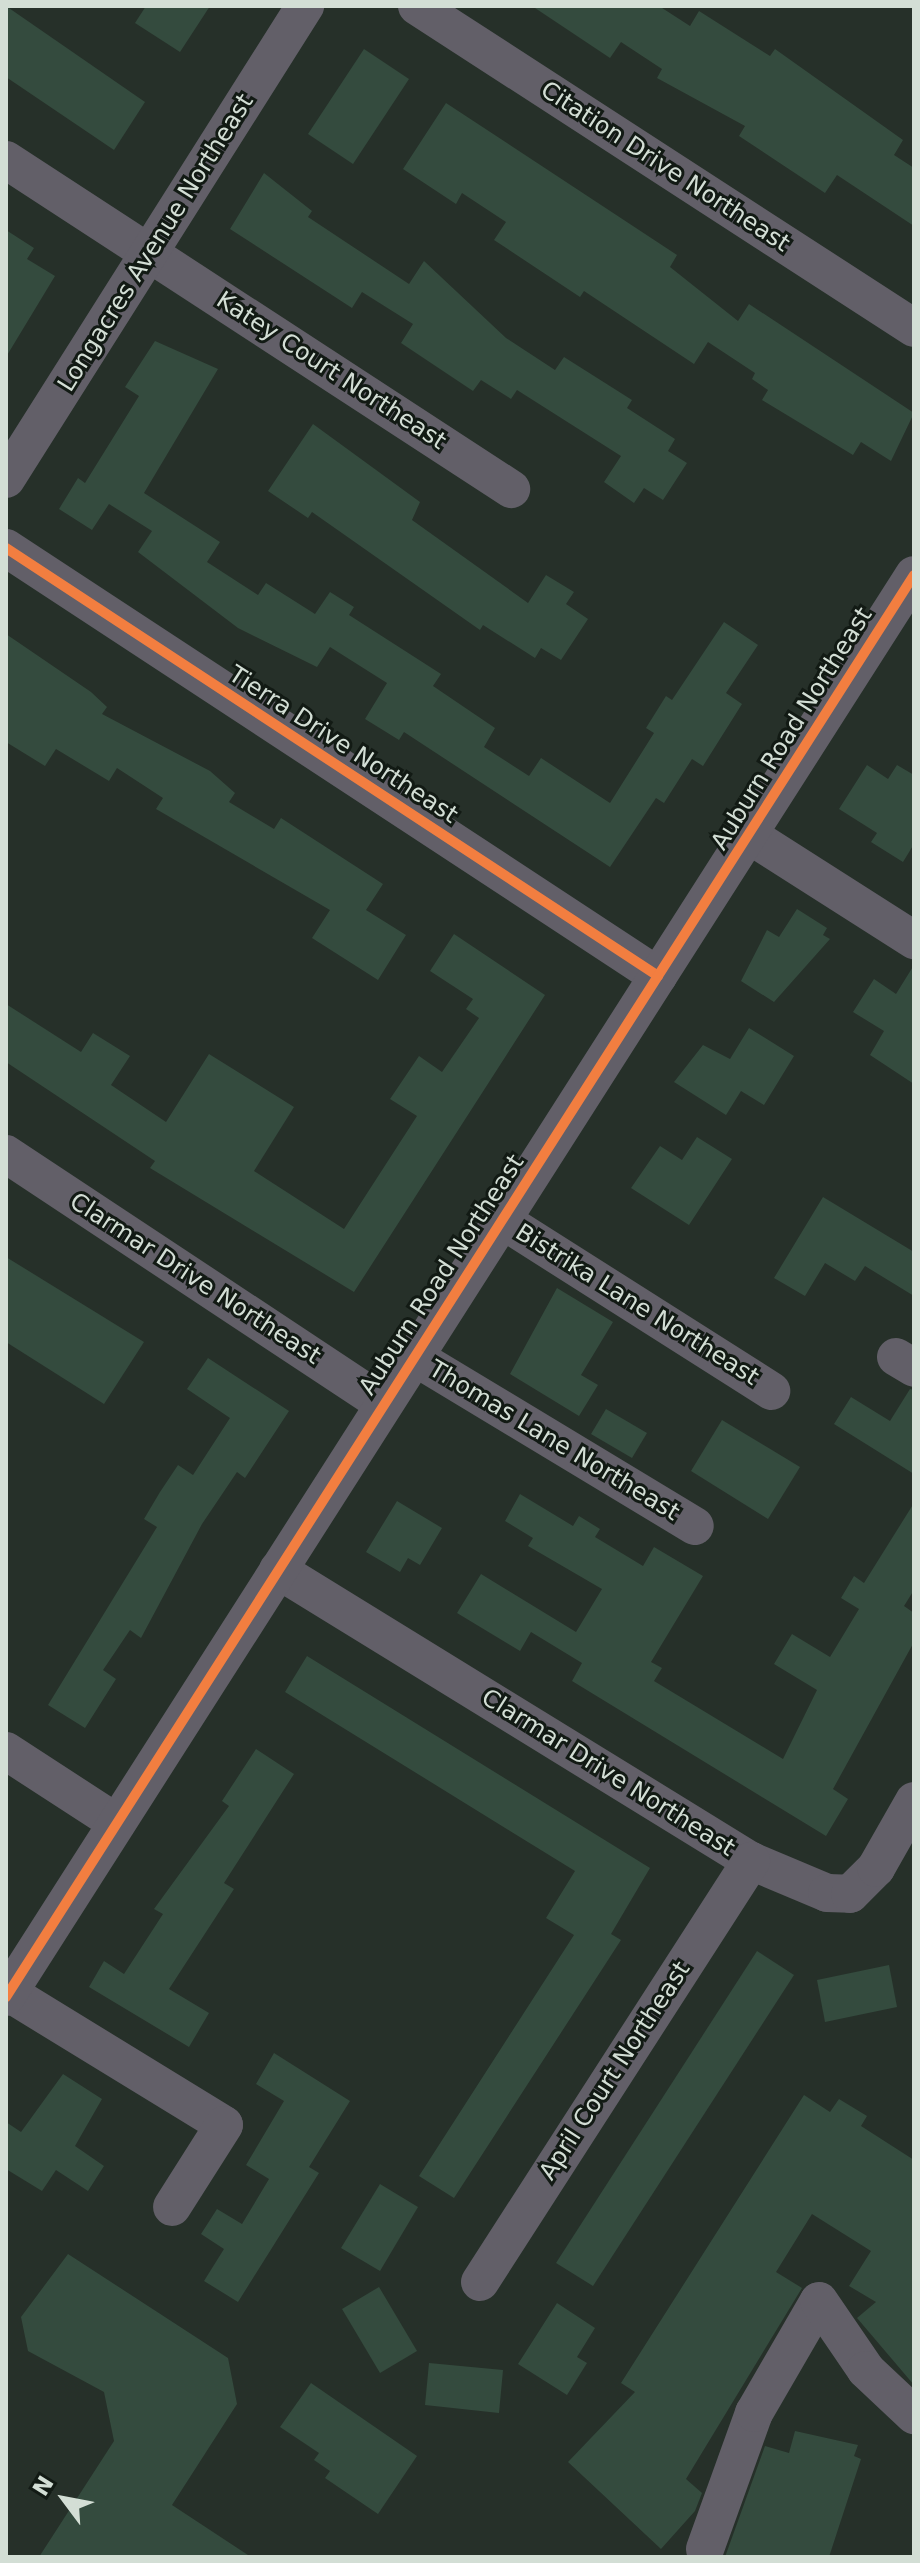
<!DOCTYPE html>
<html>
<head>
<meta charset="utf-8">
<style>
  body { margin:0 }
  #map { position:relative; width:920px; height:2563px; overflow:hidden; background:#263029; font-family:"DejaVu Sans",sans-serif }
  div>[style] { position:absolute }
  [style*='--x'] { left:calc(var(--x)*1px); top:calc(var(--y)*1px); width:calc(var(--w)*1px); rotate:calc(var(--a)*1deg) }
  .building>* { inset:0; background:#344b3e }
  .minor>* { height:38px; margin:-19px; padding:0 19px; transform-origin:19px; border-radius:19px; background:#625f68 }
  .cycleway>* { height:10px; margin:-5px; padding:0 5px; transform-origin:5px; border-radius:5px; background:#f27e40 }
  span { translate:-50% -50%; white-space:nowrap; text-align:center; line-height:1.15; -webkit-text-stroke:6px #121a14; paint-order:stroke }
  .street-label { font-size:24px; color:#d3ded5 }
  .frame { position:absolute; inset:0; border:8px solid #d3ded5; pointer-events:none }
  .north { position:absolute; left:24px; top:2459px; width:80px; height:80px; -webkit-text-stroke:6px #121a14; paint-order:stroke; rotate:302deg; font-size:22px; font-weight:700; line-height:32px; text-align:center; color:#d3ded5 }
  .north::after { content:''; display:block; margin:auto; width:28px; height:36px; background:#d3ded5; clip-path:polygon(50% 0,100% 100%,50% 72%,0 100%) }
</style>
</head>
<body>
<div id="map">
  <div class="building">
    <i style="clip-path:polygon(6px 6px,145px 102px,114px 150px,6px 77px)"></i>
    <i style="clip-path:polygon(146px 6px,210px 6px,180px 52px,135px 23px)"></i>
    <i style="clip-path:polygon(532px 6px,659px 6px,690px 26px,699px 11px,770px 56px,775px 49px,903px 140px,894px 155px,914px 168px,914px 226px,837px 175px,825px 193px,739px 136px,745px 126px,657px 78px,662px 69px,621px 42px,610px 58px)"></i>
    <i style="clip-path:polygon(364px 49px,409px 79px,353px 164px,308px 134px)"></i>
    <i style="clip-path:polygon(446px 103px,677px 255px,670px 267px,738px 321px,749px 304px,914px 413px,891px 461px,861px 442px,853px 455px,762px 400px,768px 390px,752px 379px,755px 373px,708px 342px,694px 364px,584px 291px,580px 297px,494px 240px,506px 222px,462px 193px,456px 204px,403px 169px)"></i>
    <i style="clip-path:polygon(264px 173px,312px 211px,308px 217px,409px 284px,424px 261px,506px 338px,555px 370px,564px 357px,632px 400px,627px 408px,675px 439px,668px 451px,687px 463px,663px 500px,644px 488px,634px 503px,604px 482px,621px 456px,517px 390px,511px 399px,481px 380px,473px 391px,401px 343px,413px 324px,362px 292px,352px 308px,230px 229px)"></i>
    <i style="clip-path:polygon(6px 230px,34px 248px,27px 259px,55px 276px,6px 357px)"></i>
    <i style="clip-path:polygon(155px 341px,218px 369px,144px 493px,220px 542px,207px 562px,258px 595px,266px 583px,315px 614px,330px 592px,354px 607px,349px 615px,441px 674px,433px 686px,495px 728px,484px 747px,529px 776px,541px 758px,610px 803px,654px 733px,646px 728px,666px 696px,672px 700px,724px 622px,758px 645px,726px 693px,742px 704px,703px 766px,692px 759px,664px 803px,656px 798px,610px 867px,404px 732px,399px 740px,365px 719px,387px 683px,330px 647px,317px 667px,238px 628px,138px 552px,152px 531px,109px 504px,92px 530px,59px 509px,78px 478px,85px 483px,139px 396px,125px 387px)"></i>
    <i style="clip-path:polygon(313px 424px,420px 502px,412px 520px,528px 603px,546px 575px,574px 592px,566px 604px,588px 619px,561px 660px,541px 648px,535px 658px,483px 625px,480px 630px,312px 512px,308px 518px,268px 491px)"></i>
    <i style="clip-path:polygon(6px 634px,91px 692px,107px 707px,102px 714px,210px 771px,235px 793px,229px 802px,274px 829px,281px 818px,383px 884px,366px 910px,406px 935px,378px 980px,312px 938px,330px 910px,156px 809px,163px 798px,117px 768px,109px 781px,56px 749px,45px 766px,6px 742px)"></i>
    <i style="clip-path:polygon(867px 765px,888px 779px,897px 765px,914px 775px,914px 844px,903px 862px,871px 842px,877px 833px,839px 809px)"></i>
    <i style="clip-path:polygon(797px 909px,827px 928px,823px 935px,830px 939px,774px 1002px,741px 981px,767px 930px,779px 937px)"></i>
    <i style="clip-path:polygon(454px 934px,545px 995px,354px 1292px,150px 1168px,155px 1161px,6px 1062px,6px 1004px,81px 1052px,93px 1033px,130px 1056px,111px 1085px,166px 1122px,209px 1054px,294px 1107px,254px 1171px,344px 1229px,417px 1116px,390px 1099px,419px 1056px,442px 1072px,479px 1018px,466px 1009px,473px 999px,430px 971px)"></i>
    <i style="clip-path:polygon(914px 965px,914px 1084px,870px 1055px,884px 1031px,853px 1012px,874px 979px,896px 994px)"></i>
    <i style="clip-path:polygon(749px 1028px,794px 1056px,764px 1105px,741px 1091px,726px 1115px,674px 1082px,703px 1045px,730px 1059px)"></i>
    <i style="clip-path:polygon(697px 1137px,732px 1159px,689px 1225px,631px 1188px,660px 1146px,682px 1160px)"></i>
    <i style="clip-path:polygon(823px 1197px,914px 1252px,914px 1296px,865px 1266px,855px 1281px,825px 1263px,805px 1296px,774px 1278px)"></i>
    <i style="clip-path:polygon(6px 1257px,144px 1342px,104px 1404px,6px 1342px)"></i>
    <i style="clip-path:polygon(557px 1288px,613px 1322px,581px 1375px,598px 1385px,579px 1416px,510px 1374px)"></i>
    <i style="clip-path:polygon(208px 1358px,289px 1411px,245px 1478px,237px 1472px,202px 1524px,141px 1638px,130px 1630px,103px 1670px,116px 1679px,85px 1728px,48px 1705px,157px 1527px,144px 1519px,160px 1492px,178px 1465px,193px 1475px,230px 1418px,187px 1389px)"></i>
    <i style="clip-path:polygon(910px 1389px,914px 1390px,914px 1474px,834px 1424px,851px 1397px,890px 1421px)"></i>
    <i style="clip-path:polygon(606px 1409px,647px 1433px,632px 1458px,591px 1434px)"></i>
    <i style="clip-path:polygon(722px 1420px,800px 1467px,768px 1519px,691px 1471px)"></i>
    <i style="clip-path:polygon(520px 1494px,573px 1526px,579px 1516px,600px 1529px,595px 1537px,643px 1566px,654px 1547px,703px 1576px,651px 1662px,662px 1668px,654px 1681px,783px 1759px,817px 1690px,774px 1664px,792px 1634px,830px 1657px,859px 1609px,841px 1598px,854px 1576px,864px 1583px,914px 1503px,914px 1590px,904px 1606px,914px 1613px,914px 1642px,833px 1789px,848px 1799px,826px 1836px,572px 1681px,582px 1663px,531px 1632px,520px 1651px,457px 1613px,481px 1574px,576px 1632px,602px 1589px,528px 1546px,533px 1538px,505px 1521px)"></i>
    <i style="clip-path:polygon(397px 1501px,442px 1528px,420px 1565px,408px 1558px,400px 1572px,366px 1552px)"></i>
    <i style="clip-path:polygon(307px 1656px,650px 1868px,611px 1934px,621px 1940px,454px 2198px,419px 2176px,574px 1935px,546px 1918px,575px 1871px,285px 1692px)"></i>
    <i style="clip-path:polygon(256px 1749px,294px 1774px,224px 1883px,234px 1889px,169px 1989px,209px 2013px,189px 2047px,89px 1987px,104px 1961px,124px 1974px,163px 1914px,154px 1909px,229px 1806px,222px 1801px)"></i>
    <i style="clip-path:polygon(757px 1951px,794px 1975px,593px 2286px,556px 2263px)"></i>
    <i style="clip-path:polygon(889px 1965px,897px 2007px,825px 2022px,817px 1980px)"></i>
    <i style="clip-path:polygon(274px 2053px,350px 2101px,309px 2167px,319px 2173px,238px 2302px,204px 2281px,224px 2249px,201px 2234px,217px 2209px,242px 2224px,269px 2179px,246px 2165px,284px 2101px,256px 2084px)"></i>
    <i style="clip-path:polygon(63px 2074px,102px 2099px,75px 2146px,104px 2166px,88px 2191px,56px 2170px,42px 2191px,6px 2169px,6px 2122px,21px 2132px)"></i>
    <i style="clip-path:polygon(804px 2095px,830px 2112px,839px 2099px,867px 2116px,861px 2126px,914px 2160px,914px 2385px,857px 2318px,876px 2302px,849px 2286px,871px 2251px,812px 2214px,776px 2272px,802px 2288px,686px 2479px,702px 2493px,695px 2511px,661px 2549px,568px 2462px,635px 2392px,621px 2383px)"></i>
    <i style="clip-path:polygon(380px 2184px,418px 2207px,380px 2271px,341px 2248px)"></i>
    <i style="clip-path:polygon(68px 2254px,228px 2358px,237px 2404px,172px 2505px,251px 2557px,39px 2557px,114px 2441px,104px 2392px,28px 2351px,21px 2317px)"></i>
    <i style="clip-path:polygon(379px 2287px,417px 2351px,380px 2373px,342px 2309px)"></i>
    <i style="clip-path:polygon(557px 2303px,595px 2328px,577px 2357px,587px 2363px,567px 2395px,518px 2364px)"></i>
    <i style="clip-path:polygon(429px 2363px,503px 2370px,499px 2413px,425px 2405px)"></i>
    <i style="clip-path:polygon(311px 2383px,417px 2456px,378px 2514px,325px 2478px,330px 2471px,314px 2460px,319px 2453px,280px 2427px)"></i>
    <i style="clip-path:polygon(795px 2431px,858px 2445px,854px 2456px,861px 2459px,829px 2557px,725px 2557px,765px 2446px,789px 2453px)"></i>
  </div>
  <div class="minor">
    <i style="--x:417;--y:6;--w:592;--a:32.94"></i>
    <i style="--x:6;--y:160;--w:603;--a:33.08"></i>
    <i style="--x:6;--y:479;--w:560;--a:-57.7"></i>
    <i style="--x:6;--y:548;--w:780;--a:33.28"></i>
    <i style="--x:749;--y:835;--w:196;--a:32.5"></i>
    <i style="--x:6;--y:1154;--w:453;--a:33.5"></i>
    <i style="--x:502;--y:1220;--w:319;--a:32.4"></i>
    <i style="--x:413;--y:1356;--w:329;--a:31.1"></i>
    <i style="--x:896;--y:1357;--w:21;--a:31"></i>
    <i style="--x:278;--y:1570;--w:555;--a:31.6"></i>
    <i style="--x:751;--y:1861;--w:82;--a:22.8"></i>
    <i style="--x:827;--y:1893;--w:23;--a:2"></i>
    <i style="--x:850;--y:1894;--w:37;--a:-45"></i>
    <i style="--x:876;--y:1868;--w:77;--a:-60.4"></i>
    <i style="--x:6;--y:1751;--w:132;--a:33"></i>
    <i style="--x:9;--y:1993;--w:252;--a:31.5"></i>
    <i style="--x:224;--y:2125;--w:97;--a:122.4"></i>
    <i style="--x:6;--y:1997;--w:1687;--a:-57.44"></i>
    <i style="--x:480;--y:2282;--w:501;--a:-57.23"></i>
    <i style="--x:705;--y:2549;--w:145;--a:-70.2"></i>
    <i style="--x:754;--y:2413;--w:129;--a:-59.9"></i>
    <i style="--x:819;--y:2301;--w:83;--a:55.7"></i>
    <i style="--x:866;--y:2370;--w:66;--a:43.2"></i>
  </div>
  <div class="cycleway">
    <i style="--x:6;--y:548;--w:780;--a:33.28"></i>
    <i style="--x:6;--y:1997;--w:1687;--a:-57.44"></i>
  </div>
  <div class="street-label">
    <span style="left:665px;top:167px;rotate:33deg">Citation Drive Northeast</span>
    <span style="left:156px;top:243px;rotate:-58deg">Longacres Avenue Northeast</span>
    <span style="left:331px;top:371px;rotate:33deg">Katey Court Northeast</span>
    <span style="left:792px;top:729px;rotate:-58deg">Auburn Road Northeast</span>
    <span style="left:343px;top:745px;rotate:33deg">Tierra Drive Northeast</span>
    <span style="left:442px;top:1275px;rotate:-57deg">Auburn Road Northeast</span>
    <span style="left:195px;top:1279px;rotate:33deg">Clarmar Drive Northeast</span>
    <span style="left:637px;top:1305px;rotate:32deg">Bistrika Lane Northeast</span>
    <span style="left:554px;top:1441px;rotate:31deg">Thomas Lane Northeast</span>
    <span style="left:608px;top:1773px;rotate:32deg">Clarmar Drive Northeast</span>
    <span style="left:615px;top:2071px;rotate:-57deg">April Court Northeast</span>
  </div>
  <div class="frame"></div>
  <div class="north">N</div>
</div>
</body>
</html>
